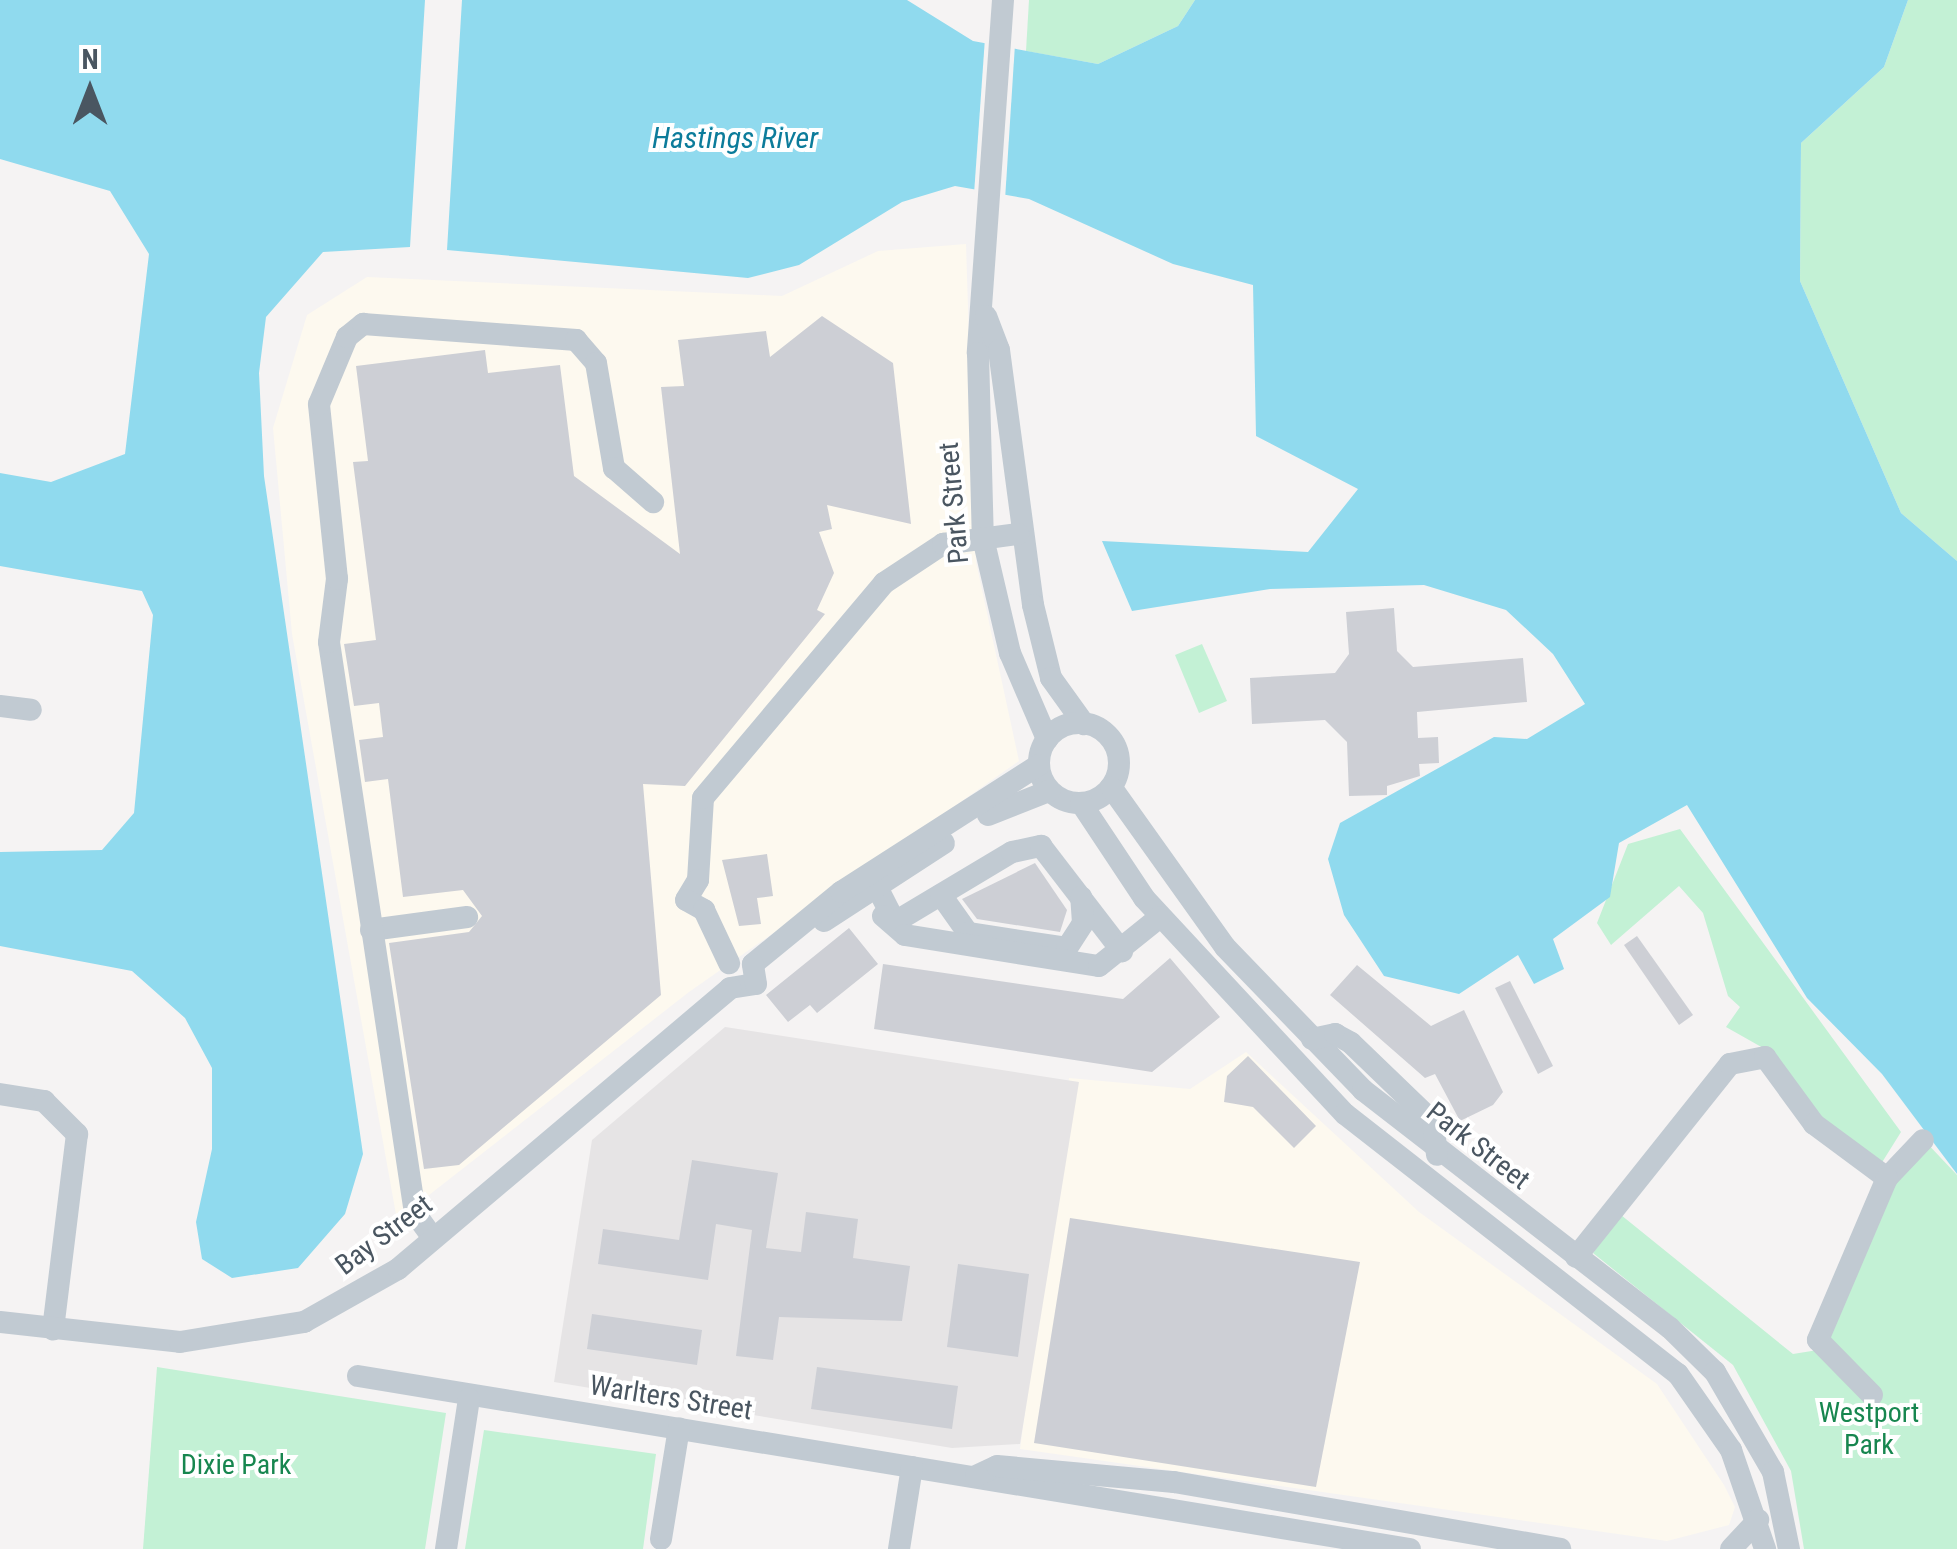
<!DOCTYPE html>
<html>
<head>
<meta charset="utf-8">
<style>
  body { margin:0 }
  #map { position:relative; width:1957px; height:1549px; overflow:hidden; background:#f5f3f3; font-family:"Roboto Condensed",sans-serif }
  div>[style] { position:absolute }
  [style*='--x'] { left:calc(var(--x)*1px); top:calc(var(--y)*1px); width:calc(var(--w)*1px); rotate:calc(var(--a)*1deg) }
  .commercial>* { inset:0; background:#fdf9ef }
  .education>* { inset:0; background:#e6e4e5 }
  .green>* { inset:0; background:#c3f1d5 }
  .water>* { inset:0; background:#90daee }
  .pier>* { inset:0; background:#f5f3f3 }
  .building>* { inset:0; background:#cdcfd5 }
  .minor>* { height:22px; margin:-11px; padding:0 11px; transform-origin:11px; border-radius:11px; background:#c1cad2 }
  .minor>.ring { margin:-11px; padding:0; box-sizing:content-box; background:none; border:22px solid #c1cad2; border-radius:50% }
  span { translate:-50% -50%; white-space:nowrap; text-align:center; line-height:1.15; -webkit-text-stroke:8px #fff; paint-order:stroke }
  .street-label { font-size:28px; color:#4a5661 }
  .park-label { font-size:28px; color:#17864f }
  .water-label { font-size:30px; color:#0c7c9b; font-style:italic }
  .north { position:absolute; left:40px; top:40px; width:100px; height:100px; -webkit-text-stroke:8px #fff; paint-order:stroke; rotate:0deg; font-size:28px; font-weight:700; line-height:40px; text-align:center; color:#4a5661 }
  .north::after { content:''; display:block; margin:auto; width:35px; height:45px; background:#4a5661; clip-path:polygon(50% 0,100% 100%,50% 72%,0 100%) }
</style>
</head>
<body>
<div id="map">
  <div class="commercial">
    <i style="clip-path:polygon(966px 244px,976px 562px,1019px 761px,689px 992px,397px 1220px,292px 634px,273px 428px,307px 315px,367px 277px,782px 296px,878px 251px)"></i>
    <i style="clip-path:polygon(1246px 1052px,1419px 1212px,1657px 1384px,1724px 1485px,1735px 1507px,1729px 1525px,1667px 1541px,1020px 1449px,1069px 1078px,1190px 1089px)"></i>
  </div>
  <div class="education">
    <i style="clip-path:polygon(725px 1027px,1079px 1082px,1020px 1444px,952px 1448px,554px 1382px,592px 1140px)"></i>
  </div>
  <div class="green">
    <i style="clip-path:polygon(1029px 0,1195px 0,1178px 26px,1098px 64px,1026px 51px)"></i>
    <i style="clip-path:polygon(1908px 0,1957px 0,1957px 561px,1901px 513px,1800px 281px,1801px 143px,1884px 67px)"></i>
    <i style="clip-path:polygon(1202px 644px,1227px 701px,1199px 713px,1175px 655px)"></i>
    <i style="clip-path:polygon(1680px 829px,1901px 1132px,1881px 1164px,1820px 1120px,1772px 1053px,1726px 1027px,1740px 1007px,1728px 996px,1703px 913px,1679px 886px,1611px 945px,1597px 923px,1628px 844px)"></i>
    <i style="clip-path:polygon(1923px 1139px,1957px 1175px,1957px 1549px,1804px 1549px,1791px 1471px,1733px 1365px,1593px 1253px,1621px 1215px,1793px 1354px,1824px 1349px,1894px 1183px)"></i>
    <i style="clip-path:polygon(157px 1367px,446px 1413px,425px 1549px,143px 1549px)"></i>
    <i style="clip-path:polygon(484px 1430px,656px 1454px,643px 1549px,465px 1549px)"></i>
  </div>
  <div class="water">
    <i style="clip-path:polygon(0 0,425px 0,410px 247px,323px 252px,266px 317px,259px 373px,264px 476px,363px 1154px,345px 1214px,298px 1268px,232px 1278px,202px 1259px,196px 1222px,212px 1149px,212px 1068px,185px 1018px,132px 971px,0 946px,0 852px,102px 850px,134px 813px,153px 615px,142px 591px,0 566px,0 473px,51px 482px,125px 454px,149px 254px,110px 191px,0 159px)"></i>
    <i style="clip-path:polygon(462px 0,907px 0,973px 41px,1098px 64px,1178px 26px,1195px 0,1908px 0,1884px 67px,1801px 143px,1800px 281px,1901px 513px,1957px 561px,1957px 1174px,1882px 1074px,1807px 998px,1687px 805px,1619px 843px,1610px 897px,1553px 939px,1564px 969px,1534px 984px,1518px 955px,1459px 994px,1384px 976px,1344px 915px,1328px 859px,1340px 823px,1494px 737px,1527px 739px,1585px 704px,1553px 654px,1506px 610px,1424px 585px,1270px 589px,1132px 611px,1102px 541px,1308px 552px,1358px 489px,1256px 436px,1253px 285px,1173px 264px,1029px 199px,955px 186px,902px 202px,799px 265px,748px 278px,447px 250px)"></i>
  </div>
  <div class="pier">
    <i style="clip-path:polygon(985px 38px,1015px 44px,1005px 200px,974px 194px)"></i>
  </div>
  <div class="building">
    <i style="clip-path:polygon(822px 316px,893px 363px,911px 524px,827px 505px,832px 529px,819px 532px,834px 573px,817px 610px,825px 614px,685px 786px,643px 784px,661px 995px,459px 1165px,424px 1169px,389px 943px,469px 932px,482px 916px,463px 890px,403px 897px,388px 779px,365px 782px,359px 740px,383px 737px,379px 703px,354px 706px,344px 644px,376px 640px,353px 462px,368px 461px,356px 366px,485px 350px,488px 373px,560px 365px,574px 476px,680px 554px,661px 387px,684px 386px,678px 340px,766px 331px,770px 357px)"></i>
    <i style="clip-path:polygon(1394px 608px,1397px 651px,1413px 667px,1523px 658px,1527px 702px,1417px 712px,1418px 738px,1438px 737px,1439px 763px,1419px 764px,1420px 776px,1387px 786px,1387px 795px,1349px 796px,1347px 742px,1325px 720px,1252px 724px,1250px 678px,1335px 673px,1349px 654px,1346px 612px)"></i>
    <i style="clip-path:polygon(767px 854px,773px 896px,757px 898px,761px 924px,739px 926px,722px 860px)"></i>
    <i style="clip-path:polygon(1035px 863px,1067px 910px,1060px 932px,977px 919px,962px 899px)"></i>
    <i style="clip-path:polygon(849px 928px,878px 964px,817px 1013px,810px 1005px,788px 1022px,766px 995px)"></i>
    <i style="clip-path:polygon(1637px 936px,1693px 1015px,1679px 1025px,1624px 945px)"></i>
    <i style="clip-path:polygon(1170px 958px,1220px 1017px,1152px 1072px,874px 1029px,883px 964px,1123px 999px)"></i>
    <i style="clip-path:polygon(1357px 965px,1431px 1026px,1464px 1010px,1503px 1092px,1493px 1105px,1460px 1121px,1435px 1074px,1425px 1078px,1330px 995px)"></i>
    <i style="clip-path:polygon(1510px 981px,1553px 1066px,1538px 1074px,1495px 988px)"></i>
    <i style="clip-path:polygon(1248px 1056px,1316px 1126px,1294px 1148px,1253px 1107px,1224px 1102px,1227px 1076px)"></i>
    <i style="clip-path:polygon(692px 1160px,778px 1173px,766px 1248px,801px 1252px,806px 1212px,858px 1219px,853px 1258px,910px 1266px,902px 1321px,779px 1317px,773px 1360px,736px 1356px,752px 1230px,716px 1224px,708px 1280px,598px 1264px,603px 1229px,679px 1240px)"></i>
    <i style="clip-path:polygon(1070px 1218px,1360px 1262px,1316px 1487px,1034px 1443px)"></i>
    <i style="clip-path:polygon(958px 1264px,1029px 1274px,1018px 1357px,947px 1347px)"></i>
    <i style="clip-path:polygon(592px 1314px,702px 1330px,697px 1365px,587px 1349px)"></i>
    <i style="clip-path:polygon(817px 1367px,958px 1386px,952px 1429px,811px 1409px)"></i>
  </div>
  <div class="minor">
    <i style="--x:1003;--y:0;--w:354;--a:94.1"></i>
    <i style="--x:978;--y:353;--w:185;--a:88.5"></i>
    <i style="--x:983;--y:538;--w:118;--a:76.8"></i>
    <i style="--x:1010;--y:653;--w:94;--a:66.7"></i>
    <i style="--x:986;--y:316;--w:36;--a:69"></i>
    <i style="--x:999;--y:350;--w:257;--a:82.4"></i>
    <i style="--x:1033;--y:605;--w:75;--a:76.1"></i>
    <i style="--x:1051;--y:678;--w:57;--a:54.3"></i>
    <i style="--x:0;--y:706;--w:31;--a:7"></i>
    <i class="ring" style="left:1039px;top:723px;width:58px;height:58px"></i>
    <i style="--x:1111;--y:787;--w:196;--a:54.5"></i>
    <i style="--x:1225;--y:947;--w:199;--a:46"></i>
    <i style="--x:1363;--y:1090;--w:388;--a:37.8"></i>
    <i style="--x:1670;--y:1328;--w:63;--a:44.4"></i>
    <i style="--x:1715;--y:1372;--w:116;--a:59.9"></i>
    <i style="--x:1773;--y:1472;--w:79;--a:78.3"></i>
    <i style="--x:1081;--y:803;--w:114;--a:56.4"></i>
    <i style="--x:1144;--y:898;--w:295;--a:47.1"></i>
    <i style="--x:1345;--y:1114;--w:422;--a:38"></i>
    <i style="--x:1678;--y:1374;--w:93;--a:55.1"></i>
    <i style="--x:1731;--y:1450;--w:105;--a:71"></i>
    <i style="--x:988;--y:815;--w:66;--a:-21.5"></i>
    <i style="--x:698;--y:880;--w:82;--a:-86.5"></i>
    <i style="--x:703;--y:798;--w:281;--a:-49.9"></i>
    <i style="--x:884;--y:583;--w:71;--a:-33.5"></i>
    <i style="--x:943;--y:544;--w:76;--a:-7.6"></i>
    <i style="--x:698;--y:880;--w:23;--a:121"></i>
    <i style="--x:686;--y:900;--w:21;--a:29"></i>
    <i style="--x:877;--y:887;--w:39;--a:63"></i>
    <i style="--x:895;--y:922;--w:136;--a:-30.9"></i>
    <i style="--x:1012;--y:852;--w:30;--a:-12"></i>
    <i style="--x:1041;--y:846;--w:133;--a:52.4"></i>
    <i style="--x:941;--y:895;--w:47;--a:54.6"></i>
    <i style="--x:968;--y:933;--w:100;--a:8.6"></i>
    <i style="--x:1067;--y:948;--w:30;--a:-57"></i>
    <i style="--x:1083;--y:923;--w:26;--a:-94"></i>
    <i style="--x:704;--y:910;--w:59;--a:64.7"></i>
    <i style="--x:883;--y:916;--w:29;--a:41"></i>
    <i style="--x:905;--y:935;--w:196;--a:9.1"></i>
    <i style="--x:1099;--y:966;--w:78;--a:-38.8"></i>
    <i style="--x:824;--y:921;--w:143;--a:-33"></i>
    <i style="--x:371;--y:930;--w:97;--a:-7.7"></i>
    <i style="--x:753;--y:964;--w:114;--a:-39.3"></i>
    <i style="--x:841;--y:892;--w:235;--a:-32.7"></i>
    <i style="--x:730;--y:988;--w:26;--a:-9"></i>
    <i style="--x:756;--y:984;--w:20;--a:-99"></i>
    <i style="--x:1312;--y:1039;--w:24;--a:-12"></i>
    <i style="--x:1335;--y:1034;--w:18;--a:29"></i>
    <i style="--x:1351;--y:1043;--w:114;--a:43.9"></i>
    <i style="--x:1433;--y:1122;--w:33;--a:83"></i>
    <i style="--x:0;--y:1094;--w:45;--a:9"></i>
    <i style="--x:44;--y:1101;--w:47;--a:45"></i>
    <i style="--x:77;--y:1134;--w:197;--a:97"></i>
    <i style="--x:1887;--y:1178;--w:52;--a:-46.5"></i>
    <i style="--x:433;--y:1238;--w:31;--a:-126"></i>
    <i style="--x:415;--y:1213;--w:577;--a:-98.57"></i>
    <i style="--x:329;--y:642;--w:64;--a:-82.8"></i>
    <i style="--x:337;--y:579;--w:176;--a:-95.9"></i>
    <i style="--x:319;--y:404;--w:73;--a:-67.3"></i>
    <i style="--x:347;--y:337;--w:21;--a:-39"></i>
    <i style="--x:363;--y:324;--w:214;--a:4.3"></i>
    <i style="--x:576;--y:340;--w:30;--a:49"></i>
    <i style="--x:596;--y:363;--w:107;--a:80.3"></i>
    <i style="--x:614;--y:468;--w:52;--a:41.1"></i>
    <i style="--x:1576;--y:1257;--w:247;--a:-51.4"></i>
    <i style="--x:1730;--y:1064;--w:36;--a:-11"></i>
    <i style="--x:1765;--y:1057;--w:83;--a:53.8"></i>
    <i style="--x:1814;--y:1124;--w:91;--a:36.5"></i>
    <i style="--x:1887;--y:1178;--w:176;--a:113.1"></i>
    <i style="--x:1818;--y:1340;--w:77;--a:45.5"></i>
    <i style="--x:0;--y:1322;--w:181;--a:6.3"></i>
    <i style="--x:180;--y:1342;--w:126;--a:-9.2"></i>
    <i style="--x:304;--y:1322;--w:108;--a:-29.4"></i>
    <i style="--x:398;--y:1269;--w:435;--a:-40.2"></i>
    <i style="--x:358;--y:1376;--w:1066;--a:9.34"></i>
    <i style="--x:976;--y:1476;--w:23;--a:-25"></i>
    <i style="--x:997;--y:1466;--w:178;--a:5.2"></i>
    <i style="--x:1174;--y:1482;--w:392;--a:9.8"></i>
    <i style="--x:661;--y:1539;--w:112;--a:-80.8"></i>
    <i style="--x:446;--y:1549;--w:152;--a:-81.3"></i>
    <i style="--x:899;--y:1549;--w:83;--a:-81"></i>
    <i style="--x:1731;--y:1549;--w:40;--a:-47"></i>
  </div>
  <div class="street-label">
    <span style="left:954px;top:503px;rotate:-95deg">Park Street</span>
    <span style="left:1478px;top:1146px;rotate:38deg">Park Street</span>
    <span style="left:384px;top:1235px;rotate:-37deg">Bay Street</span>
    <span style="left:671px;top:1398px;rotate:9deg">Warlters Street</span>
  </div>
  <div class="park-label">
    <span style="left:1869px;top:1429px">Westport<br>Park</span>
    <span style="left:236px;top:1465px">Dixie Park</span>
  </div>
  <div class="water-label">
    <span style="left:735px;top:138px">Hastings River</span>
  </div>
  <div class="north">N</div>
</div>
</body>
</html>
